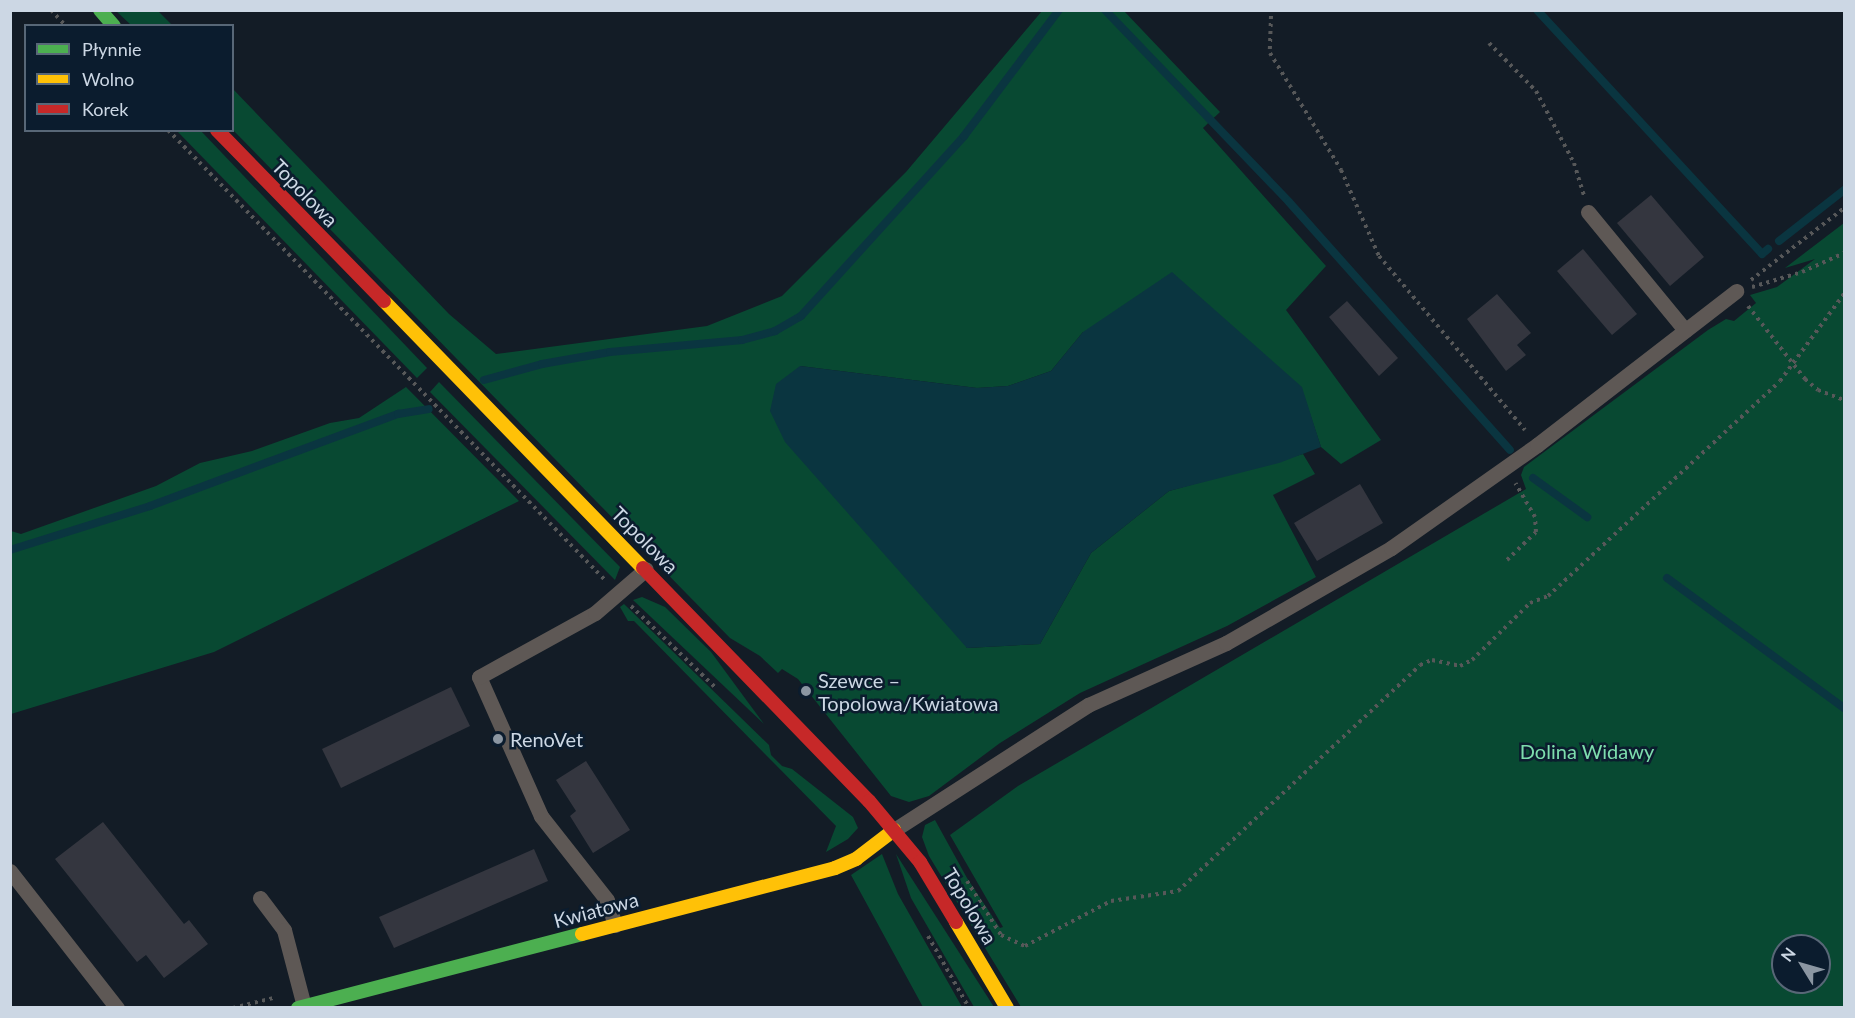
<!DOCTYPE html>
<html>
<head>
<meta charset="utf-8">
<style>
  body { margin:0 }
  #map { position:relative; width:1855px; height:1018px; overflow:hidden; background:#131c26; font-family:Lato,sans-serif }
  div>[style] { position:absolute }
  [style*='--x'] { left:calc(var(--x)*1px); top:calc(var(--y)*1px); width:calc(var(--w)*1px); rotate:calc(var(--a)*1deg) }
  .green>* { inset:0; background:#084932 }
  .water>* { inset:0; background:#0a3540 }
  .stream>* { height:8px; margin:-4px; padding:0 4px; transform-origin:4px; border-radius:4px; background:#0a3540 }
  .building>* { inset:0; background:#34363f }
  .path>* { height:4px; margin-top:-2px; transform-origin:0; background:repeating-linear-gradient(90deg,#575859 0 3px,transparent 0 7.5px) }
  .lane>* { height:15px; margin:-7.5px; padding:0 7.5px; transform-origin:7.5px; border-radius:7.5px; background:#5e5855 }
  .fast>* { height:14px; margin:-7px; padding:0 7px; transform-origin:7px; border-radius:7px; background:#4caf50 }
  .slow>* { height:14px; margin:-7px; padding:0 7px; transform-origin:7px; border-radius:7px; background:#ffc107 }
  .jam>* { height:14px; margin:-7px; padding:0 7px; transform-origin:7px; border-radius:7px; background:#c62828 }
  .dots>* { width:16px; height:16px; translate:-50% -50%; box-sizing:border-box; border:3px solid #0b1c2e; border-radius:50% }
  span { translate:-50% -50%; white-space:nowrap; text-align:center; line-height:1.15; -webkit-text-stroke:5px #0b1c2e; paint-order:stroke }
  .street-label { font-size:20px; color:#ccd7e4 }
  .poi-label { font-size:20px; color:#ccd7e4 }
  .left { translate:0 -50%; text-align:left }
  .park-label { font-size:20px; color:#7dddad }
  .frame { position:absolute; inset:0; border:12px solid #ccd7e4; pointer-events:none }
  .legend { position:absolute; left:24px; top:24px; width:210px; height:108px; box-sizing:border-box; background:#0b1c2e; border:2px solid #586777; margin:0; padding:8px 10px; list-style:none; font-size:18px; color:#ccd7e4 }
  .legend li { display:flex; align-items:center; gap:12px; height:30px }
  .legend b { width:30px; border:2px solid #586777 }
  .north { position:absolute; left:1771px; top:934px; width:60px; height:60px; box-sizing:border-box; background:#0b1c2e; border:2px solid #586777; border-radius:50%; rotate:307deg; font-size:16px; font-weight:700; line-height:24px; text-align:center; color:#ccd7e4 }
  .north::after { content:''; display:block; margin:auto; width:21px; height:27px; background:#8b96a2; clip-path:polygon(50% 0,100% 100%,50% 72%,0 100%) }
</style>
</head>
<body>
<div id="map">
  <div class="green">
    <i style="clip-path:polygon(116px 11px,158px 11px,172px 25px,131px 25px)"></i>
    <i style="clip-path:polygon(1042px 11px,1124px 11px,1220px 112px,1203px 128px,1326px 266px,1286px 310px,1381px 440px,1341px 464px,1321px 447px,1301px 387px,1083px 332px,1051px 371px,1008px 386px,977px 388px,800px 366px,967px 648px,1040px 644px,1091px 553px,1169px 491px,1303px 454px,1315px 474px,1273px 495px,1316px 577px,1227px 626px,1080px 693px,1000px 743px,929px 796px,909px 802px,891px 796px,798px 679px,782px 669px,778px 673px,760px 656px,730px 638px,233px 130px,232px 88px,449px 314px,496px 354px,707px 326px,782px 296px,906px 172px)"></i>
    <i style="clip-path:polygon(177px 131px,201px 131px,427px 368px,417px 378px)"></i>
    <i style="clip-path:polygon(evenodd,1844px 223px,1844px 1007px,1021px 1007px,929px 856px,922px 837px,925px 825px,935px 820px,967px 878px,1000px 928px,1003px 927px,950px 835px,1018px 786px,1526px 489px,1521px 475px,1524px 467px,1708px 330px,1726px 319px,1734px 321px,1756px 303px,1750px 295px,1777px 287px,1815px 259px,1785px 268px,1844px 223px,1783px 946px,1819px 946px,1819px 982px,1783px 982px,1783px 946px)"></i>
    <i style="clip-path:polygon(439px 382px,620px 567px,615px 580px,430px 392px)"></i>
    <i style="clip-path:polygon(406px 387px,519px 501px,214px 652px,11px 714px,11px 531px,21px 534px,156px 486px,200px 463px,252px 451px,330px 423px,359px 418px)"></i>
    <i style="clip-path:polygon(642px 597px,665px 607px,711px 652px,764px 724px,633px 600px)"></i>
    <i style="clip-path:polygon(624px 604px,769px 745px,771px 755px,782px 766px,792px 769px,853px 817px,858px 828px,848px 839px,826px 852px,836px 826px,634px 621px,628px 621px,620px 607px)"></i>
    <i style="clip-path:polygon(882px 854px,898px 894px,962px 1007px,923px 1007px,851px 875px)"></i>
    <i style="clip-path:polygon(896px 854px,994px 1007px,974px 1007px,911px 898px)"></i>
  </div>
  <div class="water">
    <i style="clip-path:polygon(1172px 272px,1302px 387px,1321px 447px,1279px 463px,1169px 491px,1091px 553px,1040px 644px,967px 648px,785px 442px,770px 411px,776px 384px,800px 366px,977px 388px,1008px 386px,1051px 371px,1083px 332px)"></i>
  </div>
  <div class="stream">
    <i style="--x:1105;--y:10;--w:266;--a:46.2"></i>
    <i style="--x:1289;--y:202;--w:332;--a:48.3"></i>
    <i style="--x:1537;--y:10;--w:332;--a:47.3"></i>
    <i style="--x:1762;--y:254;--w:8;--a:-40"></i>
    <i style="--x:1779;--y:241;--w:83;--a:-38.1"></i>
    <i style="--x:484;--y:380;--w:60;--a:-15.4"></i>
    <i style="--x:542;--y:364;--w:69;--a:-10"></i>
    <i style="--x:610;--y:352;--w:133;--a:-5.2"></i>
    <i style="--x:742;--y:340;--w:34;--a:-15"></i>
    <i style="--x:775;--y:331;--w:30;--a:-30"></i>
    <i style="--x:801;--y:316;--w:243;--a:-47.8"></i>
    <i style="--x:964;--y:136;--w:158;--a:-53"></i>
    <i style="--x:1533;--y:478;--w:67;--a:35.8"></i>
    <i style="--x:10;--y:550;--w:147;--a:-17.4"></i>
    <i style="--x:150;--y:506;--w:265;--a:-20.4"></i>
    <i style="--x:398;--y:414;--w:31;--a:-9"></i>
    <i style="--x:1667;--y:578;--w:220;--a:36.3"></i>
  </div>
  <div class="building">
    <i style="clip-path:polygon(1651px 195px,1704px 257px,1670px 286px,1617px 223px)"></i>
    <i style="clip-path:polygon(1583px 249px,1637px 314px,1612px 335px,1557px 271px)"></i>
    <i style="clip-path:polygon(1497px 294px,1531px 333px,1517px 345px,1526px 355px,1506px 371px,1467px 319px)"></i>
    <i style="clip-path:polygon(1347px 301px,1398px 358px,1379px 376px,1329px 317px)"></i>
    <i style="clip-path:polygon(1360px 484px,1383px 523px,1317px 561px,1294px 523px)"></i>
    <i style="clip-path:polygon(451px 687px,470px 726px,341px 788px,322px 749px)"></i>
    <i style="clip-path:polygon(586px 761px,630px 830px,593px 853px,570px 816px,576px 811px,556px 780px)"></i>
    <i style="clip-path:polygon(103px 822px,184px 924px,189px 920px,208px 944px,164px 978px,146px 955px,137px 962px,55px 859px)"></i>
    <i style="clip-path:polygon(534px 849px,548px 881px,394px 948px,379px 917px)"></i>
  </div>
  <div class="path">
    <i style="--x:51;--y:10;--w:22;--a:47"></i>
    <i style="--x:1271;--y:16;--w:37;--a:92"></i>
    <i style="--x:1270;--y:53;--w:137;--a:58.7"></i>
    <i style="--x:1341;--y:170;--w:94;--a:66.2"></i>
    <i style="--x:1379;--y:256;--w:227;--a:50"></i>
    <i style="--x:1489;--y:43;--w:67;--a:45.6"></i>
    <i style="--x:1536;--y:91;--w:81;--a:62.2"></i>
    <i style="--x:1574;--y:163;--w:34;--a:73"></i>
    <i style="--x:168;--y:130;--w:626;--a:45.84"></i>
    <i style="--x:1751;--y:280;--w:118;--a:-37.7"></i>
    <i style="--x:1752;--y:287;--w:52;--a:-16.7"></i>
    <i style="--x:1802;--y:272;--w:46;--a:-24.3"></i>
    <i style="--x:1748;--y:306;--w:93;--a:52"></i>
    <i style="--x:1805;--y:379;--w:17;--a:40"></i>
    <i style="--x:1818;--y:390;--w:28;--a:21"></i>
    <i style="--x:1507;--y:560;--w:40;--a:-44"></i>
    <i style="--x:1536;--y:532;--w:15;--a:-94"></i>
    <i style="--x:1535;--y:517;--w:39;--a:-120"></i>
    <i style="--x:631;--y:606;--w:118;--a:44"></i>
    <i style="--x:967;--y:881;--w:64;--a:57.8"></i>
    <i style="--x:1001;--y:935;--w:26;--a:25"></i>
    <i style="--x:1025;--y:946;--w:97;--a:-27.6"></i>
    <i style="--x:1111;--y:901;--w:68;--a:-8.5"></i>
    <i style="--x:1178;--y:891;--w:331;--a:-43"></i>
    <i style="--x:1420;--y:665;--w:13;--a:-23"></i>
    <i style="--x:1432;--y:660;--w:29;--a:12"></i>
    <i style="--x:1460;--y:666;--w:13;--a:-27"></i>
    <i style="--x:1472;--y:660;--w:81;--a:-44.5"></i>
    <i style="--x:1530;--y:603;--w:19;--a:-21"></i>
    <i style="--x:1548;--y:596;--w:316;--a:-42.8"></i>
    <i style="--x:1780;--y:381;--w:108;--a:-53.7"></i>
    <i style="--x:928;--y:936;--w:83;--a:60.3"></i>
    <i style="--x:233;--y:1008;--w:41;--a:-14"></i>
  </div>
  <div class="lane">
    <i style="--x:1588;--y:212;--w:153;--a:50.6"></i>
    <i style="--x:894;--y:830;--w:231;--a:-32.8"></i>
    <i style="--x:1088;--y:705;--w:151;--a:-24.2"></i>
    <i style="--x:1226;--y:643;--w:190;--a:-29.9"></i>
    <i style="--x:1391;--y:548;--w:179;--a:-35.2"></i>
    <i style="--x:1537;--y:445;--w:252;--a:-37.7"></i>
    <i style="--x:10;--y:871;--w:174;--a:52"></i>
    <i style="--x:260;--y:898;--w:40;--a:53"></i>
    <i style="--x:284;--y:930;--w:79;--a:75.3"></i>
    <i style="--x:615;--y:925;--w:26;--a:-108"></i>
    <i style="--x:607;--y:900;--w:107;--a:-128.2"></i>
    <i style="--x:541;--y:816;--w:152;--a:-114"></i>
    <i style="--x:479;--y:677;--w:132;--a:-28.9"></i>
    <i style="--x:595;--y:613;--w:67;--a:-40.8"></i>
  </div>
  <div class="fast">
    <i style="--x:100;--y:10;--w:21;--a:49"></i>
    <i style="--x:298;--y:1008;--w:293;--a:-14.6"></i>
  </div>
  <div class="slow">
    <i style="--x:384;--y:301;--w:372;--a:45.9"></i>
    <i style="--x:956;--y:922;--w:100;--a:59.3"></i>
    <i style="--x:582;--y:934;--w:261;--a:-14.6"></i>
    <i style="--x:835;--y:868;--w:23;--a:-23"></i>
    <i style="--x:856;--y:859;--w:48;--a:-37.3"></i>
  </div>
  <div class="jam">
    <i style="--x:217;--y:130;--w:239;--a:45.7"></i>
    <i style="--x:643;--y:568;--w:325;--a:45.9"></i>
    <i style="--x:869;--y:801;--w:80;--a:50.1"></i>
    <i style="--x:920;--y:862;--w:70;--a:59"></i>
  </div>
  <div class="dots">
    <i style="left:806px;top:691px;background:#8b96a2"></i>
    <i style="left:498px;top:739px;background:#8b96a2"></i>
  </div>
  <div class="street-label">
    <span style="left:305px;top:193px;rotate:46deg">Topolowa</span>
    <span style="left:645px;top:540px;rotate:45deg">Topolowa</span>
    <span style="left:970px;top:906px;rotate:59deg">Topolowa</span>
    <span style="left:596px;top:910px;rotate:-15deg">Kwiatowa</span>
  </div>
  <div class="poi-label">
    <span class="left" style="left:818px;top:692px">Szewce –<br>Topolowa/Kwiatowa</span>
    <span class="left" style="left:510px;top:739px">RenoVet</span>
  </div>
  <div class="park-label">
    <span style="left:1587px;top:751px">Dolina Widawy</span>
  </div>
  <div class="frame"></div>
  <ul class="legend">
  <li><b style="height:8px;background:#4caf50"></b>Płynnie</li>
  <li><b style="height:8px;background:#ffc107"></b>Wolno</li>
  <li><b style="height:8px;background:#c62828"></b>Korek</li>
  </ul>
  <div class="north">N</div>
</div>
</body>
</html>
